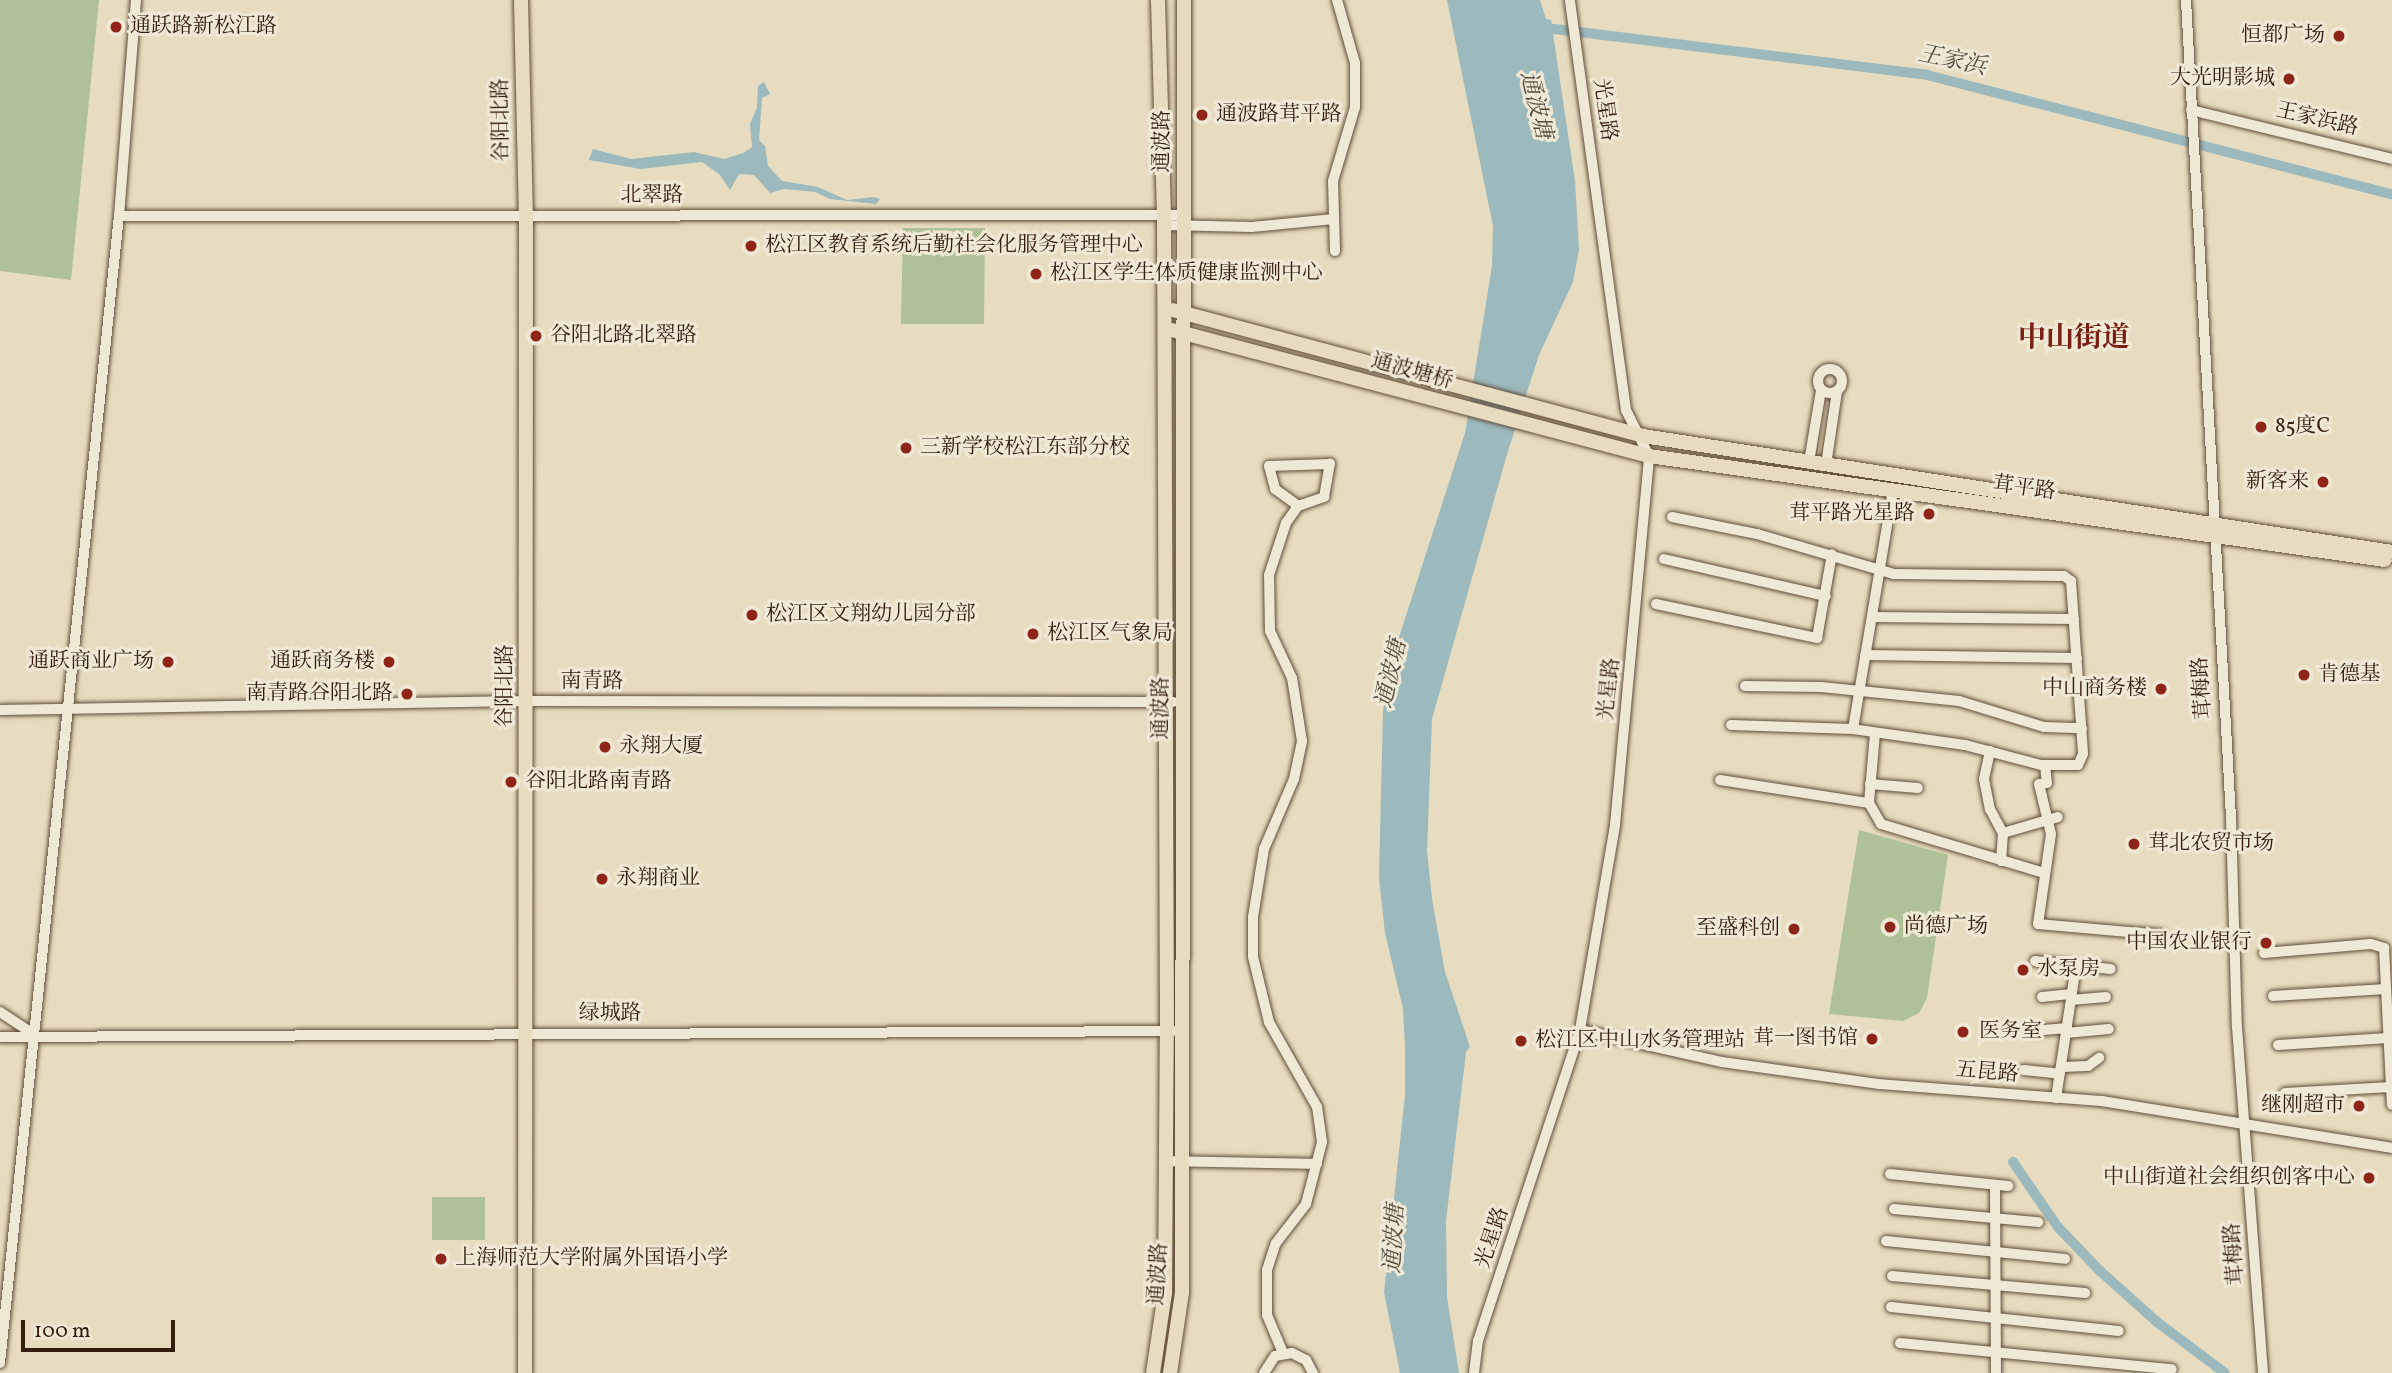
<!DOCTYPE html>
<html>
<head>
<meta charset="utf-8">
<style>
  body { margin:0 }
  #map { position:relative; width:2392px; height:1373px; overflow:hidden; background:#e7dcbf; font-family:Vollkorn,"Noto Serif SC",serif }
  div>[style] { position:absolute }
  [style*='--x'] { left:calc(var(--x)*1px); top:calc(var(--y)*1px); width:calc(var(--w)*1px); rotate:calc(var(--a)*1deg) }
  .green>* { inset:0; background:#afc297 }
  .water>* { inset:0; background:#9cb9bd }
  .canal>* { height:10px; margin:-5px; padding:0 5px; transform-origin:5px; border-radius:5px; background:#9cb9bd }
  .roads { filter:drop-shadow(0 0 2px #604d39) drop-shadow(0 0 2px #604d39) }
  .minor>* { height:10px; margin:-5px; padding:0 5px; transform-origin:5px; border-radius:5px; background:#efe8d5 }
  .minor>.ring { margin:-5px; padding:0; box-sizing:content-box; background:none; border:10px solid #efe8d5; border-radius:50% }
  .major>* { height:14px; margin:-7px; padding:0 7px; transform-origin:7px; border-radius:7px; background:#e7dcbf }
  .dots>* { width:19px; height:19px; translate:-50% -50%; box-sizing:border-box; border:4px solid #efe8d5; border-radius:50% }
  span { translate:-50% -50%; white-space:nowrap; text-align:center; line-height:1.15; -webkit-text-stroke:6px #efe8d5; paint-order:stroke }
  .poi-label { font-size:21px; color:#331d0c }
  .left { translate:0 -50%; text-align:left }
  .right { translate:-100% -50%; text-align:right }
  .street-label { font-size:21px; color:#331d0c }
  .water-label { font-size:23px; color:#524c41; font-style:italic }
  .district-label { font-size:28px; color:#7a1f14; font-weight:700 }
  .scale { position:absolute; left:21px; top:1320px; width:154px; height:32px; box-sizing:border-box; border:4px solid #331d0c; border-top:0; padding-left:9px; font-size:21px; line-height:24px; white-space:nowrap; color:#331d0c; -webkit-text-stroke:5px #efe8d5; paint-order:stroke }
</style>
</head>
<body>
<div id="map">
  <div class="green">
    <i style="clip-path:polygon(0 0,99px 0,71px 280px,0 271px)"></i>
    <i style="clip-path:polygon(903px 228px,985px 228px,984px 324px,901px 324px)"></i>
    <i style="clip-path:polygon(1859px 830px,1948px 855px,1927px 998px,1919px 1013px,1903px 1021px,1829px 1014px)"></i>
    <i style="clip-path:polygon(432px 1197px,485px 1197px,485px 1240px,432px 1240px)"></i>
  </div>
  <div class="water">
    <i style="clip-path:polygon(1447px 0,1540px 0,1546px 19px,1551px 20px,1575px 181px,1579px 250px,1573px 282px,1539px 355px,1508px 451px,1432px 719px,1427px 851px,1432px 899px,1445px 972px,1470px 1047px,1466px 1052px,1446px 1221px,1447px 1297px,1459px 1373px,1400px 1373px,1384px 1292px,1405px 1095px,1405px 1045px,1403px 1009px,1385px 933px,1379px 878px,1383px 711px,1391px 662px,1465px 433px,1492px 266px,1493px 226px)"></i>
    <i style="clip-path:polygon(764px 82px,770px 94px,762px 98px,759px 140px,765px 146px,768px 166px,782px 181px,818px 187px,847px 200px,874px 197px,880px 199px,876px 204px,830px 199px,815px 192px,784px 189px,770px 193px,754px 175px,739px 174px,730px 190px,720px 175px,702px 162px,641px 169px,589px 160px,593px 149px,631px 159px,694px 152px,724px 159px,743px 153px,752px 147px,750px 124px,757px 107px,758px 86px)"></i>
  </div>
  <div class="canal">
    <i style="--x:1538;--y:27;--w:392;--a:7"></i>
    <i style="--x:1927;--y:75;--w:480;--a:14.4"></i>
    <i style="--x:2013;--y:1162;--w:78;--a:55.5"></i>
    <i style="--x:2057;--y:1226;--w:61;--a:46.3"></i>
    <i style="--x:2099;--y:1270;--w:78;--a:41.9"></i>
    <i style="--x:2157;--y:1322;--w:85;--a:36.9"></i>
  </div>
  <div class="roads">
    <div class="minor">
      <i style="--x:2186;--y:0;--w:819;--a:86.85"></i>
      <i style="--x:2231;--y:818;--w:209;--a:88.4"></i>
      <i style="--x:2237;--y:1027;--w:347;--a:85.7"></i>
      <i style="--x:2191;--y:110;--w:207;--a:13.7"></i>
      <i style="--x:119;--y:216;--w:1066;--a:-0.05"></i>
      <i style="--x:1164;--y:225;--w:88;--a:1.3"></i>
      <i style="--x:1252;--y:227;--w:82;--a:-5.6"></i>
      <i style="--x:1335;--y:251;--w:70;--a:-91.6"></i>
      <i style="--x:1333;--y:181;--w:77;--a:-73.4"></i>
      <i style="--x:1355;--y:107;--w:44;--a:-90"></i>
      <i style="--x:1355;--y:63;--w:66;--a:-105.9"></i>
      <i class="ring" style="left:1818px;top:369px;width:14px;height:14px"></i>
      <i style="--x:1809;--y:462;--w:73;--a:-80.5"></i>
      <i style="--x:1826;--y:465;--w:75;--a:-81.5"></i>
      <i style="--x:1672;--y:517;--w:87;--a:11.3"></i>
      <i style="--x:1757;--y:534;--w:143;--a:16.3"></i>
      <i style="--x:1894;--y:574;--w:170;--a:0.7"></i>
      <i style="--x:2064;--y:576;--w:9;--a:36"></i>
      <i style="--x:2071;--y:581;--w:173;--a:86"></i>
      <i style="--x:2083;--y:754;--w:12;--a:114"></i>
      <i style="--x:2078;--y:765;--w:37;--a:180"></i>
      <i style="--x:2041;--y:765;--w:79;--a:-165.3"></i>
      <i style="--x:1965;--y:745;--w:113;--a:-171.9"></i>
      <i style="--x:1853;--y:729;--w:122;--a:-178.1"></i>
      <i style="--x:1664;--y:559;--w:166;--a:12.9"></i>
      <i style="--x:1656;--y:604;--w:165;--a:11.9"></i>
      <i style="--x:1817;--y:638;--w:85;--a:-79.9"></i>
      <i style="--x:1872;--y:617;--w:202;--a:0.6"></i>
      <i style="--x:1865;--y:655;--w:212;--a:0.8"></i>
      <i style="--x:1745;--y:686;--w:76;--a:0.8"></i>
      <i style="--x:1821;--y:687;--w:139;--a:5.8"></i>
      <i style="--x:1959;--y:701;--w:89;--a:17"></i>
      <i style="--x:2044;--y:727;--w:38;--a:2"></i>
      <i style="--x:0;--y:710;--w:527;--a:-0.98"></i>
      <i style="--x:527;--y:701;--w:646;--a:0.09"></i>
      <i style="--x:1853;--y:729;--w:241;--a:-80.5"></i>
      <i style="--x:1875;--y:733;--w:70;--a:94.9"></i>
      <i style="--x:1869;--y:803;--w:24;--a:60"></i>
      <i style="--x:1881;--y:824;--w:170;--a:16.7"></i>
      <i style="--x:1990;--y:751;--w:29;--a:102"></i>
      <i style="--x:1984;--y:779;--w:31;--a:79"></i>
      <i style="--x:1990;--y:809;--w:27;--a:62"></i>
      <i style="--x:2003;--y:833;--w:28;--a:94"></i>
      <i style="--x:2045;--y:765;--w:18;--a:84"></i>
      <i style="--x:2047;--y:783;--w:8;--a:173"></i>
      <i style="--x:2039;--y:784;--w:51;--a:76.5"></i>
      <i style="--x:2051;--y:834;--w:91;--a:98.2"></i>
      <i style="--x:2038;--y:924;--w:125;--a:5"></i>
      <i style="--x:1720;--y:780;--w:151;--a:8.8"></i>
      <i style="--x:1870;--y:784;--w:48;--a:4.8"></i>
      <i style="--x:2003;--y:833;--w:57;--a:-16.2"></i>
      <i style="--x:2264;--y:953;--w:107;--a:-4.8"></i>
      <i style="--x:2371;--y:944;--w:14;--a:17"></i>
      <i style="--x:2384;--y:948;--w:157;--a:87.1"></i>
      <i style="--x:2035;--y:961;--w:76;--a:6"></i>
      <i style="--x:2273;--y:996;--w:113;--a:-3.5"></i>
      <i style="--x:2042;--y:997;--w:30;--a:-6"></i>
      <i style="--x:2071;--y:1000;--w:35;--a:-5"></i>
      <i style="--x:0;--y:1012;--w:42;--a:33.3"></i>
      <i style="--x:1580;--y:1030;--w:146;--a:12.7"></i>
      <i style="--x:1722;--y:1062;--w:159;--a:8"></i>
      <i style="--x:1879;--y:1084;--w:224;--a:4.4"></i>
      <i style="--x:2102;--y:1101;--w:294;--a:9.2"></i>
      <i style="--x:2032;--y:1031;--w:35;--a:-5"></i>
      <i style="--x:2066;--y:1033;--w:43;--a:-5.3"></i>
      <i style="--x:0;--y:1037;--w:1173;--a:-0.29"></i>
      <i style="--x:2278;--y:1045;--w:110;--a:-3.6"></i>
      <i style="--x:2061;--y:1067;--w:27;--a:-2"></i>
      <i style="--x:2088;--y:1066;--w:14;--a:-36"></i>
      <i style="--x:2024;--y:1070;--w:36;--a:6"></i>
      <i style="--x:2285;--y:1093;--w:106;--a:-3.2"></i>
      <i style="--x:2056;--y:1098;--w:134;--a:-81.4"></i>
      <i style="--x:1166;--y:1161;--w:151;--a:1.1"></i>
      <i style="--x:1890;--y:1174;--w:119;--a:5.8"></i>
      <i style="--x:1995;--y:1185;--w:188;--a:89.7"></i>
      <i style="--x:1894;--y:1209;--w:145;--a:5.2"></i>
      <i style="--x:1886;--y:1241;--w:180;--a:5.7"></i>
      <i style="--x:1892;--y:1276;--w:194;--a:5"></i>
      <i style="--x:1891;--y:1307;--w:229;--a:6"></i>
      <i style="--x:1900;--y:1343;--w:273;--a:5.5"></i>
      <i style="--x:1283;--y:1353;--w:41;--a:-112.8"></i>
      <i style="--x:1267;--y:1315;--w:45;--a:-90"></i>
      <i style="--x:1267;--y:1270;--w:28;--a:-72"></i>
      <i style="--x:1276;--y:1243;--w:49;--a:-52.4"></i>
      <i style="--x:1306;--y:1204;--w:64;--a:-75.5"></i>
      <i style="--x:1322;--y:1142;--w:35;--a:-98"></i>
      <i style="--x:1317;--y:1107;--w:98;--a:-119.5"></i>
      <i style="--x:1269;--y:1022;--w:67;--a:-103.8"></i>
      <i style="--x:1253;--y:957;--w:40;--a:-90"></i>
      <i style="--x:1253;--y:917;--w:69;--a:-80.8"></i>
      <i style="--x:1264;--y:849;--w:76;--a:-66.8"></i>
      <i style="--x:1294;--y:779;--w:39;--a:-78"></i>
      <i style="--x:1302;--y:741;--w:64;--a:-99"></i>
      <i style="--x:1292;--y:678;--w:52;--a:-115.1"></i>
      <i style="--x:1270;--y:631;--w:56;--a:-91"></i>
      <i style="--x:1269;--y:575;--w:55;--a:-71.9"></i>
      <i style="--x:1286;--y:523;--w:21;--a:-55"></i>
      <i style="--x:1298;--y:506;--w:28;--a:-19"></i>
      <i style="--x:1324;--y:497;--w:34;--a:-80"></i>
      <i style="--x:1330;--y:464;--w:61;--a:178.1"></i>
      <i style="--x:1269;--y:466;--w:24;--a:75"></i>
      <i style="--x:1275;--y:489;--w:29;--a:36"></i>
      <i style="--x:0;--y:1363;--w:1153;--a:-84.08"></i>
      <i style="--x:119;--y:216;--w:217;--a:-85.5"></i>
      <i style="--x:1264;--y:1373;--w:20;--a:-57"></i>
      <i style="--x:1275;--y:1356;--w:17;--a:-10"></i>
      <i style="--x:1292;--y:1353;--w:16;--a:27"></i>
      <i style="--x:1306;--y:1360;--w:15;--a:62"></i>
      <i style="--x:1474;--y:1373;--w:32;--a:-83"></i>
      <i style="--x:1478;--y:1341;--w:327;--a:-71.8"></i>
      <i style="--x:1580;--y:1030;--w:208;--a:-80.3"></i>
      <i style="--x:1615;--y:825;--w:371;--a:-84.7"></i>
      <i style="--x:1649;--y:456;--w:51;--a:-116.6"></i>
      <i style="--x:1626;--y:410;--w:414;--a:-97.8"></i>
    </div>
    <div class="major">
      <i style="--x:521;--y:0;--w:215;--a:88.7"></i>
      <i style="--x:526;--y:215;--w:1158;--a:90.05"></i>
      <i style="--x:1173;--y:310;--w:487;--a:15"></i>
      <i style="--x:1643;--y:436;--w:758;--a:8.8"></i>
      <i style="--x:1172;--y:330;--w:493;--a:14.8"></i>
      <i style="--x:1649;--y:456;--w:743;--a:8.04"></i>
      <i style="--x:1153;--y:1373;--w:81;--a:-81.5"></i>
      <i style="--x:1165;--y:1293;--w:261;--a:-89.6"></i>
      <i style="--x:1167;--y:1032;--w:817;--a:-90.21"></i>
      <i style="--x:1164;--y:215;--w:215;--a:-91.6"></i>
      <i style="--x:1170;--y:1373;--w:81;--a:-81.5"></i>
      <i style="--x:1182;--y:1293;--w:1293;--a:-89.91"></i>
    </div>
  </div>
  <div class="dots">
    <i style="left:116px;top:27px;background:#8f2418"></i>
    <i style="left:2339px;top:36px;background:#8f2418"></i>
    <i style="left:2289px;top:79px;background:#8f2418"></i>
    <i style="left:1202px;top:115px;background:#8f2418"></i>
    <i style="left:751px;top:246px;background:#8f2418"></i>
    <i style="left:1036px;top:274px;background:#8f2418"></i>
    <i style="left:536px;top:336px;background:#8f2418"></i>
    <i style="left:2261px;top:427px;background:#8f2418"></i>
    <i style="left:906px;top:448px;background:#8f2418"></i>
    <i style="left:2323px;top:482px;background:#8f2418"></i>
    <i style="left:1929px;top:514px;background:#8f2418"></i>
    <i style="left:752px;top:615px;background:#8f2418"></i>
    <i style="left:1033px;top:634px;background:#8f2418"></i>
    <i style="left:168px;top:662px;background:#8f2418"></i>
    <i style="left:389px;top:662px;background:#8f2418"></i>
    <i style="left:2304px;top:675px;background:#8f2418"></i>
    <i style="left:2161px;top:689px;background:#8f2418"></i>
    <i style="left:407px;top:694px;background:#8f2418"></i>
    <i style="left:605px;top:747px;background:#8f2418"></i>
    <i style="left:511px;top:782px;background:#8f2418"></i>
    <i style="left:2134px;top:844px;background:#8f2418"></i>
    <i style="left:602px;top:879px;background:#8f2418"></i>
    <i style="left:1890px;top:927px;background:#8f2418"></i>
    <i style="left:1794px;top:929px;background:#8f2418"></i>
    <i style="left:2266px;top:943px;background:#8f2418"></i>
    <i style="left:2023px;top:970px;background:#8f2418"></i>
    <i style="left:1963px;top:1032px;background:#8f2418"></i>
    <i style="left:1872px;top:1039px;background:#8f2418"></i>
    <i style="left:1521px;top:1041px;background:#8f2418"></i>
    <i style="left:2359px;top:1106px;background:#8f2418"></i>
    <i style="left:2369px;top:1178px;background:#8f2418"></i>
    <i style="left:441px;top:1259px;background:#8f2418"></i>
  </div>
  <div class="poi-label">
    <span class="left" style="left:130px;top:27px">通跃路新松江路</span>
    <span class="right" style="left:2325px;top:36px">恒都广场</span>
    <span class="right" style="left:2275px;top:79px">大光明影城</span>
    <span class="left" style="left:1216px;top:115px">通波路茸平路</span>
    <span class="left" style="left:765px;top:246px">松江区教育系统后勤社会化服务管理中心</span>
    <span class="left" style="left:1050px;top:274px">松江区学生体质健康监测中心</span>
    <span class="left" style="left:550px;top:336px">谷阳北路北翠路</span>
    <span class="left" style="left:2275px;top:427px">85度C</span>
    <span class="left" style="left:920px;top:448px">三新学校松江东部分校</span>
    <span class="right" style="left:2309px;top:482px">新客来</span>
    <span class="right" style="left:1915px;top:514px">茸平路光星路</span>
    <span class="left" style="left:766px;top:615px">松江区文翔幼儿园分部</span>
    <span class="left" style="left:1047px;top:634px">松江区气象局</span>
    <span class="right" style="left:154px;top:662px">通跃商业广场</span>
    <span class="right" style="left:375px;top:662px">通跃商务楼</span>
    <span class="left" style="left:2318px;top:675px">肯德基</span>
    <span class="right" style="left:2147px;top:689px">中山商务楼</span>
    <span class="right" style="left:393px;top:694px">南青路谷阳北路</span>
    <span class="left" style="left:619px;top:747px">永翔大厦</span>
    <span class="left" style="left:525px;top:782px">谷阳北路南青路</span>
    <span class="left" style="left:2148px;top:844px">茸北农贸市场</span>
    <span class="left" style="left:616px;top:879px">永翔商业</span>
    <span class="left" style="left:1904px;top:927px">尚德广场</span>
    <span class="right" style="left:1780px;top:929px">至盛科创</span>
    <span class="right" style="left:2252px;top:943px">中国农业银行</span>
    <span class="left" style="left:2037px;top:970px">水泵房</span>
    <span class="left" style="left:1979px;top:1032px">医务室</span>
    <span class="right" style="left:1858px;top:1039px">茸一图书馆</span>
    <span class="left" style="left:1535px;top:1041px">松江区中山水务管理站</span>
    <span class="right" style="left:2345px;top:1106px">继刚超市</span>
    <span class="right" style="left:2355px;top:1178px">中山街道社会组织创客中心</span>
    <span class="left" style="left:455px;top:1259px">上海师范大学附属外国语小学</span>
  </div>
  <div class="street-label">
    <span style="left:1604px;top:110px;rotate:82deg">光星路</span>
    <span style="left:502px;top:120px;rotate:-91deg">谷阳北路</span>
    <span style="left:2317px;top:120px;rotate:13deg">王家浜路</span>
    <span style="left:1163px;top:141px;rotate:-90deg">通波路</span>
    <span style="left:652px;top:196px">北翠路</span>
    <span style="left:1412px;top:372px;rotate:15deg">通波塘桥</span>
    <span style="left:2024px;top:489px;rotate:8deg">茸平路</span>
    <span style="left:592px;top:682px">南青路</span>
    <span style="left:506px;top:686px;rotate:-90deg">谷阳北路</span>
    <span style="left:2203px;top:688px;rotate:-94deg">茸梅路</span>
    <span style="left:1610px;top:689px;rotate:-84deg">光星路</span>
    <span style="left:1162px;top:708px;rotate:-90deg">通波路</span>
    <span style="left:610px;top:1014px">绿城路</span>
    <span style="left:1987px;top:1073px;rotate:5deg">五昆路</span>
    <span style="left:1493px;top:1238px;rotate:-71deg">光星路</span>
    <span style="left:2235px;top:1254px;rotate:-94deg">茸梅路</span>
    <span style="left:1159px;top:1274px;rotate:-87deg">通波路</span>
  </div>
  <div class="water-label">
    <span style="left:1952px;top:61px;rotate:12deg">王家浜</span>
    <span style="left:1535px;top:105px;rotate:76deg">通波塘</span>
    <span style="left:1392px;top:674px;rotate:-77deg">通波塘</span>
    <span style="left:1395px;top:1239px;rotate:-87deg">通波塘</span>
  </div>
  <div class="district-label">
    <span style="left:2074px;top:339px">中山街道</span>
  </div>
  <div class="scale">100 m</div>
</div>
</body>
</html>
